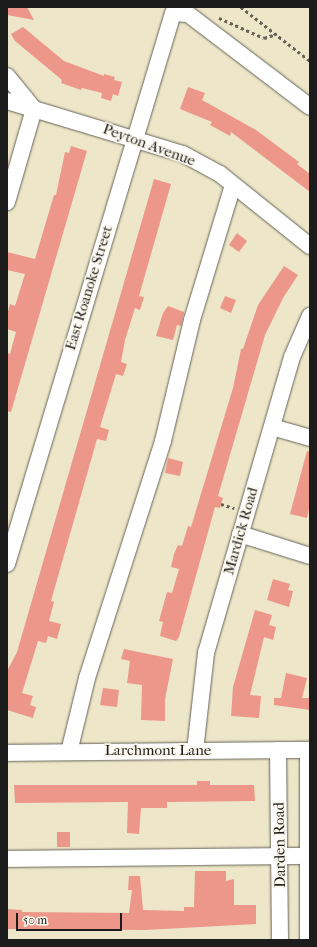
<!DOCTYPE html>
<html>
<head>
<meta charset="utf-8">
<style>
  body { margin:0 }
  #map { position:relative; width:317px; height:947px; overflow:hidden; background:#ede6c8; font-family:"IM FELL French Canon",serif }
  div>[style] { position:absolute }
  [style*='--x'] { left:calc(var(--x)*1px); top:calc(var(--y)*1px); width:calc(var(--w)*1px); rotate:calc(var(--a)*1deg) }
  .building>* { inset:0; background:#ed978b }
  .path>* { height:2.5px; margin-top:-1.25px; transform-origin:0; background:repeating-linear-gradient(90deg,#656358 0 3px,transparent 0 6px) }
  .roads { filter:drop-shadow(0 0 1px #656358) drop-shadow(0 0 1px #656358) }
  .minor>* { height:16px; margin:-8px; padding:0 8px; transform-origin:8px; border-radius:8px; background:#fff }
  span { translate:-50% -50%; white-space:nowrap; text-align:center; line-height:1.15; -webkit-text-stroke:3.5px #fbf7ec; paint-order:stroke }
  .street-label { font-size:15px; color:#1c1c1c }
  .frame { position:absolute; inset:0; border:8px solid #1c1c1c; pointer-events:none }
  .scale { position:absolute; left:16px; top:913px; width:106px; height:18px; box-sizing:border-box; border:2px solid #1c1c1c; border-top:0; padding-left:5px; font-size:12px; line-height:14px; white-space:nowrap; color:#1c1c1c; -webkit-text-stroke:3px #fbf7ec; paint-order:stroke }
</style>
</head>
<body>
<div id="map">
  <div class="building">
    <i style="clip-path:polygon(7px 7px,27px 7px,34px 20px,7px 15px)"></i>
    <i style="clip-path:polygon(23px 27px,64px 61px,104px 76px,104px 74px,115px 77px,114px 80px,122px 82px,118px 96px,113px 94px,111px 101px,101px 98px,102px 93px,82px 88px,81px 90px,61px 83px,62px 80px,15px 41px,11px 34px)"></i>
    <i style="clip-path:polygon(188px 87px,205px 93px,202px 100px,256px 130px,299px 162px,297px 164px,310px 174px,310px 192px,231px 132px,230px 136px,210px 125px,212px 122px,180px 109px)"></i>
    <i style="clip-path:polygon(71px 146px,87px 151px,11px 412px,7px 411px,7px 353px,10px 354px,16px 332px,7px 329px,7px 315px,10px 304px,15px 306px,25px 274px,7px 270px,7px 252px,35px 259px,54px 195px,56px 195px,65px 152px,69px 153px)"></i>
    <i style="clip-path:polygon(154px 179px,171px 184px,139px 296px,144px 297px,140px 310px,135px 308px,125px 340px,121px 362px,127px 364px,123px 376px,116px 374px,100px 427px,109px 430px,106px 441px,97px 439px,51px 601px,54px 602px,49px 621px,61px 624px,57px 639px,48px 636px,46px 643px,38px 641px,22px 693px,33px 696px,30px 705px,36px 707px,33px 718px,7px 710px,7px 671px,17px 652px)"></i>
    <i style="clip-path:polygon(237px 233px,247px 241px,239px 252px,229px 245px)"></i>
    <i style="clip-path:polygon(284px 266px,298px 275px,283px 298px,265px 335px,218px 496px,223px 498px,220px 508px,215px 507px,179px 637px,176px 641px,160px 636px,163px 622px,159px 621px,167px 592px,172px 593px,179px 569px,171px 567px,174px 554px,178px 545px,182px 546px,188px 526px,191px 527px,233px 388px,241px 349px,243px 349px,258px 305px)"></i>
    <i style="clip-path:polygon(225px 296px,236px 300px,231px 313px,220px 308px)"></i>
    <i style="clip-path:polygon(168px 306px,184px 312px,181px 326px,177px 325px,173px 340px,156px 336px,163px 313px)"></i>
    <i style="clip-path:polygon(307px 451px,310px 452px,310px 505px,307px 518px,290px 514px)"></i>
    <i style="clip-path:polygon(168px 458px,183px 462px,180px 476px,165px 473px)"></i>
    <i style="clip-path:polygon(273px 579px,290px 584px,288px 590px,293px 591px,289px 607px,267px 600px)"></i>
    <i style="clip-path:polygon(255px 610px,272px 615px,269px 625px,276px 627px,273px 640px,264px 637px,250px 695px,261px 696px,259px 718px,231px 716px,233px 687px)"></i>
    <i style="clip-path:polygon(124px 649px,173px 659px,165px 699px,165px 721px,141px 720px,142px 685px,127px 683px,130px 661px,121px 659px)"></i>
    <i style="clip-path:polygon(286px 673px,307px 678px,302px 698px,310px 698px,310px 710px,274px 705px,274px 698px,281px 698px)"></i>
    <i style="clip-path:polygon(103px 688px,119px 690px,117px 707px,100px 705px)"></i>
    <i style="clip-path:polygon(197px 781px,210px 781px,210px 785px,254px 785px,255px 801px,167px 802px,167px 808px,141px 808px,139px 834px,127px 833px,128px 802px,15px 803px,14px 785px,197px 785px)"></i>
    <i style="clip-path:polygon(57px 832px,70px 832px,70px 847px,57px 847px)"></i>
    <i style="clip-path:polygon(195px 871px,226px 871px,226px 881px,234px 879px,234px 905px,256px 905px,256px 924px,145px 930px,7px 929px,7px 909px,22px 910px,22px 912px,129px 913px,132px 890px,128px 890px,129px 876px,140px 876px,143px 910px,184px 911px,184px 907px,194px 907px)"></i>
  </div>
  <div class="path">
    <i style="--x:241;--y:7;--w:88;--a:38"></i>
    <i style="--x:219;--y:18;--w:49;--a:24"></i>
    <i style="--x:264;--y:38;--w:13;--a:-18"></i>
    <i style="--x:221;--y:504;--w:14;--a:17"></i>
  </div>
  <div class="roads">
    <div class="minor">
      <i style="--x:173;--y:13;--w:15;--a:4"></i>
      <i style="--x:188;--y:14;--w:153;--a:37.3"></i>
      <i style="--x:7;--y:76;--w:43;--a:50.7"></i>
      <i style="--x:34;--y:109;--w:97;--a:106.2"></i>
      <i style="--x:7;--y:101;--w:184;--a:16.8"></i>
      <i style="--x:183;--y:154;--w:42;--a:28.4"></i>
      <i style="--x:220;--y:174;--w:115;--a:38.7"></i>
      <i style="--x:272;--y:427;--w:40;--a:16"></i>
      <i style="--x:240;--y:534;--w:73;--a:17.4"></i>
      <i style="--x:7;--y:564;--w:575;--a:-73.23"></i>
      <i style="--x:278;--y:750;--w:190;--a:89.4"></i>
      <i style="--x:195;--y:751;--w:99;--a:-83.6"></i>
      <i style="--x:206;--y:653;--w:308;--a:-73.8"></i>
      <i style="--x:292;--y:357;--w:45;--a:-66.3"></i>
      <i style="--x:69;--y:752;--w:76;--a:-76.3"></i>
      <i style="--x:87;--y:678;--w:249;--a:-72.2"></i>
      <i style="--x:163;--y:441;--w:124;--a:-76.5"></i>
      <i style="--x:192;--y:320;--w:141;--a:-73.1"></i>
      <i style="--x:7;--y:753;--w:303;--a:-0.6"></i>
      <i style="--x:7;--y:859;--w:303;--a:-0.6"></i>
      <i style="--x:308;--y:940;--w:190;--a:-90"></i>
    </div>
  </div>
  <div class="street-label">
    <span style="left:149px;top:145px;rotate:20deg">Peyton Avenue</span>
    <span style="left:89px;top:288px;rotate:-73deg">East Roanoke Street</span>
    <span style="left:241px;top:531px;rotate:-74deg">Mardick Road</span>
    <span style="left:158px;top:751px">Larchmont Lane</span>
    <span style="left:280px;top:845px;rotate:-91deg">Darden Road</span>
  </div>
  <div class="frame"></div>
  <div class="scale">50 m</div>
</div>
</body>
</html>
